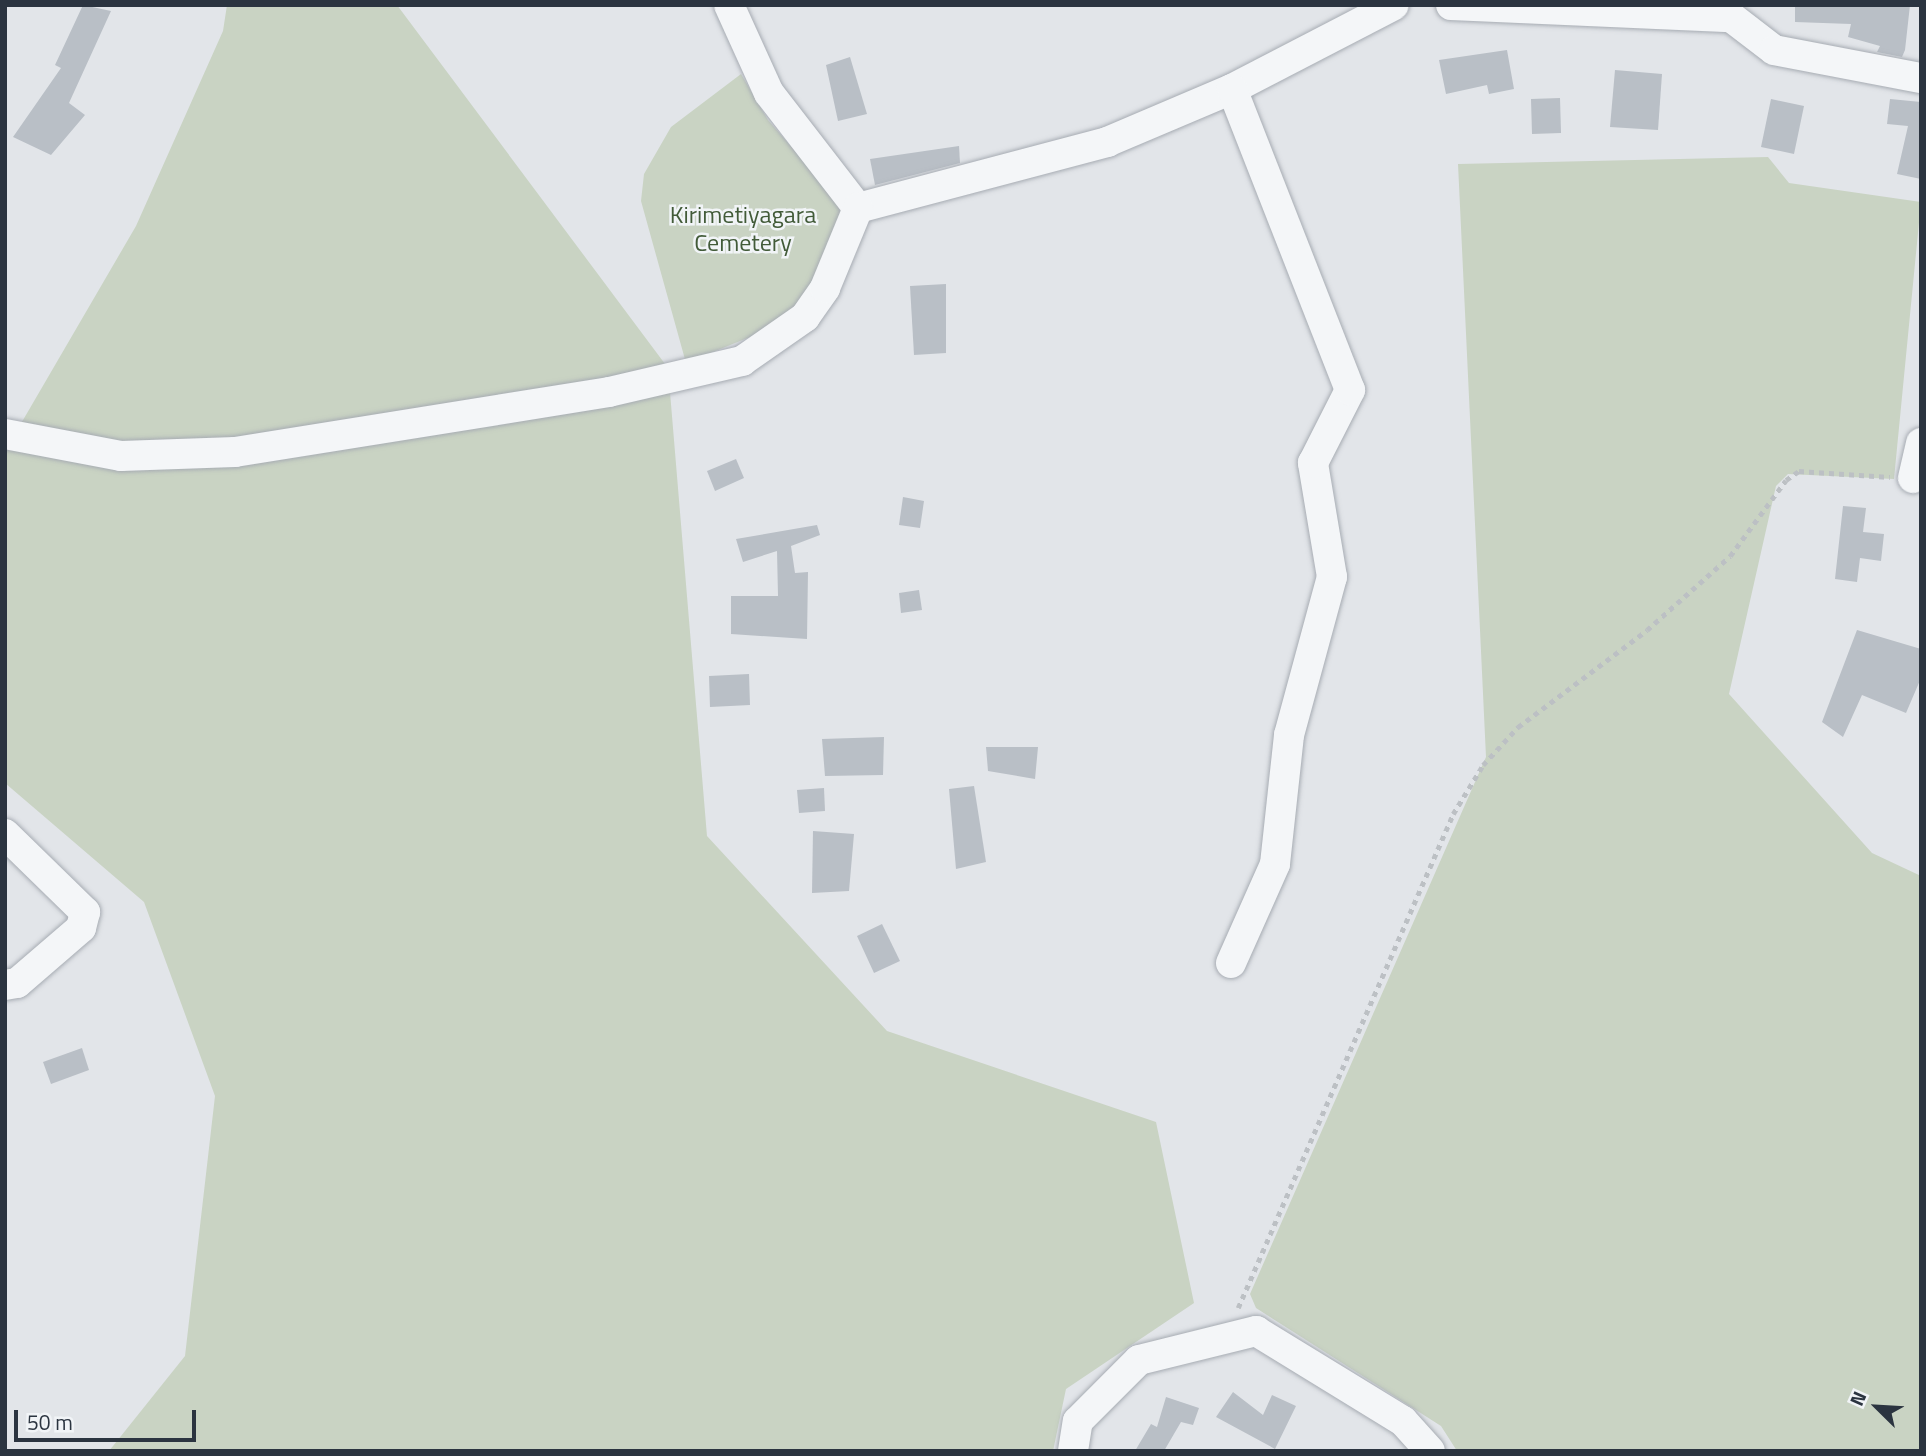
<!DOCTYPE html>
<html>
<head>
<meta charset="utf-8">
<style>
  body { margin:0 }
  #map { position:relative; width:1926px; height:1456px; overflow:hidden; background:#e2e5e9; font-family:"Titillium Web",sans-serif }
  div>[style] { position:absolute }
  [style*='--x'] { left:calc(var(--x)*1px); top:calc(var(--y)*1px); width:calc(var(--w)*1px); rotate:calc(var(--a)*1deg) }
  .green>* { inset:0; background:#c9d3c3 }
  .building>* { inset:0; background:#b9bfc6 }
  .path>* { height:4.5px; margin-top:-2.25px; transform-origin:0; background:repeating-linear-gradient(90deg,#bcc0c4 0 5px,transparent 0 10px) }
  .roads { filter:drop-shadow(0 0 2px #a7acb3) drop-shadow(0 0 2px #a7acb3) }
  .minor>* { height:30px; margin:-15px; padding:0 15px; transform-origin:15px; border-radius:15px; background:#f4f6f8 }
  span { translate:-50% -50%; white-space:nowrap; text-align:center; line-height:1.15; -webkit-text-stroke:5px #f1f4f7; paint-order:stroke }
  .park-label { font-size:24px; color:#425b39 }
  .frame { position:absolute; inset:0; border:7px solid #2b3440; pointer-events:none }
  .north { position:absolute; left:1842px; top:1372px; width:70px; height:70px; -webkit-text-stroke:5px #f1f4f7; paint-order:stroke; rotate:294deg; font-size:19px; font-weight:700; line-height:28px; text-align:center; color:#2b3440 }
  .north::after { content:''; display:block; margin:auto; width:24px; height:32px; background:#2b3440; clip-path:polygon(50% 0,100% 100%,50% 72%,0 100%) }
  .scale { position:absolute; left:14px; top:1410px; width:182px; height:32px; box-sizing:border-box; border:4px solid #2b3440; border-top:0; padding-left:9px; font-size:21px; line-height:24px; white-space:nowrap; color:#2b3440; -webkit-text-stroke:5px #f1f4f7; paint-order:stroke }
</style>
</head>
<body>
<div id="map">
  <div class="green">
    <i style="clip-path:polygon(227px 5px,397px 5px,668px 368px,707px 836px,887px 1031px,1156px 1122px,1194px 1303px,1066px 1389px,1053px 1451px,109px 1451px,185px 1356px,215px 1096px,144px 902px,5px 783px,5px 451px,136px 226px,223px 31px)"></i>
    <i style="clip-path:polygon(741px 74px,768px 120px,842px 205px,847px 225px,816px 284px,784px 323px,686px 363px,641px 201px,644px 174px,671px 127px)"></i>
    <i style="clip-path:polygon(1768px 157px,1789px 183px,1921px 202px,1894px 479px,1788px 474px,1776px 486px,1729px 694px,1872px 853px,1921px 876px,1921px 1451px,1457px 1451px,1441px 1426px,1256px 1308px,1250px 1294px,1486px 757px,1458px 164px)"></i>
  </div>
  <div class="building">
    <i style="clip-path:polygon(83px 5px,111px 11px,69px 103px,85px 115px,51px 155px,13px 137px,61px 68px,55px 65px)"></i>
    <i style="clip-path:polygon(1795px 5px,1910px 5px,1905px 50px,1902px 57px,1877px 52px,1880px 46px,1848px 37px,1851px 24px,1795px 22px)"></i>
    <i style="clip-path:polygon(1507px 50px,1514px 89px,1489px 94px,1487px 85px,1446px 94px,1439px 60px)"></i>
    <i style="clip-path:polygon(850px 57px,867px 114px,838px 121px,826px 65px)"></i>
    <i style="clip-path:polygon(1615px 70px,1662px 74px,1658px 130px,1610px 127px)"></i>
    <i style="clip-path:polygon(1560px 98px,1561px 133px,1532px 134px,1531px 99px)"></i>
    <i style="clip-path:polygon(1771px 99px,1804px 106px,1794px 154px,1761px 147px)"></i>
    <i style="clip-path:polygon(1890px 99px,1921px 102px,1921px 179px,1897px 174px,1908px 126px,1887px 124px)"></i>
    <i style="clip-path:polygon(959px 146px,960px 163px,875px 185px,870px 159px)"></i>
    <i style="clip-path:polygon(946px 284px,946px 353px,914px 355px,910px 286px)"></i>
    <i style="clip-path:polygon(736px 459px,744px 478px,715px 491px,707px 471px)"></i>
    <i style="clip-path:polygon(903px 497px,924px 501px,920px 528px,899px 525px)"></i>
    <i style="clip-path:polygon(1843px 506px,1866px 508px,1863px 532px,1884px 534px,1881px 561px,1860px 558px,1857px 582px,1835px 579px)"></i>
    <i style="clip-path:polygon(817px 525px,820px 535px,791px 546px,795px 573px,808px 572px,807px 639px,731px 634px,731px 596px,778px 596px,777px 551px,743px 562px,736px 539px)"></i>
    <i style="clip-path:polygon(919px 590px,922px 610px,901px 613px,899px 593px)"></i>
    <i style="clip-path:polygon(1857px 630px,1921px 649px,1921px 678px,1906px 713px,1862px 695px,1843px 737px,1822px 722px)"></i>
    <i style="clip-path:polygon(749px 674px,750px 705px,710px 707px,709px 676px)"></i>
    <i style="clip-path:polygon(884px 737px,883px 775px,825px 776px,822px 739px)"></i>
    <i style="clip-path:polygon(986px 747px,1038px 747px,1035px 779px,988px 771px)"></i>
    <i style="clip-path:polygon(974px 786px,986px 862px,956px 869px,949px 789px)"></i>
    <i style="clip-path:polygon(824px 788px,825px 811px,799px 813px,797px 790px)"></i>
    <i style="clip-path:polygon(813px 831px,854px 834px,849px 891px,812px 893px)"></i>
    <i style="clip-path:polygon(882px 924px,900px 961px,874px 973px,857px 936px)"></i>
    <i style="clip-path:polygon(82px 1048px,89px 1070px,51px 1084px,43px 1062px)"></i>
    <i style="clip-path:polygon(1233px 1392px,1263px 1415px,1272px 1395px,1296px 1406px,1275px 1449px,1216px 1417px)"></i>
    <i style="clip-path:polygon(1166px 1397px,1199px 1408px,1193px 1425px,1181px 1422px,1164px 1451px,1135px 1451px,1151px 1424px,1157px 1427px)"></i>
  </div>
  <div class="path">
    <i style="--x:1238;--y:1308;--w:539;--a:-66.48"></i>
    <i style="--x:1453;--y:814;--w:57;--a:-58.5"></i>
    <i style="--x:1483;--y:765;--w:52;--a:-47.4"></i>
    <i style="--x:1518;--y:727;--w:161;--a:-36.9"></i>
    <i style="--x:1647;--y:630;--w:111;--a:-41.7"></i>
    <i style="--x:1730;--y:556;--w:94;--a:-53.6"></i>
    <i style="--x:1786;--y:480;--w:16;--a:-35"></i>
    <i style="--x:1799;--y:471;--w:91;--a:3.8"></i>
  </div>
  <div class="roads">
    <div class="minor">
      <i style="--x:729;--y:5;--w:97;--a:65.6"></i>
      <i style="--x:769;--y:93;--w:145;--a:52.3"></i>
      <i style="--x:858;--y:208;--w:258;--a:-14.8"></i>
      <i style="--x:1107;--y:142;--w:136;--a:-23"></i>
      <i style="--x:1232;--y:89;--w:182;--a:-27.4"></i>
      <i style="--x:1451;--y:5;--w:280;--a:2.5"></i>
      <i style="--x:1731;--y:17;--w:54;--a:37.5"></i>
      <i style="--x:1774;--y:50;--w:150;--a:10.8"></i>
      <i style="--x:5;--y:434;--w:118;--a:10.7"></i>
      <i style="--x:121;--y:456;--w:114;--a:-2"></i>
      <i style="--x:235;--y:452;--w:379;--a:-9.1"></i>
      <i style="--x:609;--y:392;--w:137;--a:-13.1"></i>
      <i style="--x:742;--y:361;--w:77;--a:-34.9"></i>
      <i style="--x:805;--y:317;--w:35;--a:-55"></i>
      <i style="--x:825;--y:288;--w:87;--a:-67.6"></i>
      <i style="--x:1913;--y:478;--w:36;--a:-77"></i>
      <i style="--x:5;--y:834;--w:112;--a:44.3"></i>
      <i style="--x:85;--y:912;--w:16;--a:104"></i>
      <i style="--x:81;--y:928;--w:84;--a:139.3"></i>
      <i style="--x:17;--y:983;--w:12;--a:171"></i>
      <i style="--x:1231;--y:963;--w:108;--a:-66"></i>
      <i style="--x:1275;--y:864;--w:130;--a:-83.8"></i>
      <i style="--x:1289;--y:735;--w:164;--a:-74.8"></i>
      <i style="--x:1332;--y:577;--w:116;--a:-99.5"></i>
      <i style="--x:1313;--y:463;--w:82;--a:-63.1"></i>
      <i style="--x:1350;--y:390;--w:323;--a:-111.4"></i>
      <i style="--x:1073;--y:1451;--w:30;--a:-81"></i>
      <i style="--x:1078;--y:1421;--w:86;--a:-45"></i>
      <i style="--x:1139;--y:1360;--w:121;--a:-13.9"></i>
      <i style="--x:1256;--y:1331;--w:172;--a:31.5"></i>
      <i style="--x:1403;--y:1421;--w:40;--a:48"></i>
    </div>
  </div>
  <div class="park-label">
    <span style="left:743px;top:229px">Kirimetiyagara<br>Cemetery</span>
  </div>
  <div class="frame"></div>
  <div class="north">N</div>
  <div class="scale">50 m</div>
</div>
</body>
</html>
